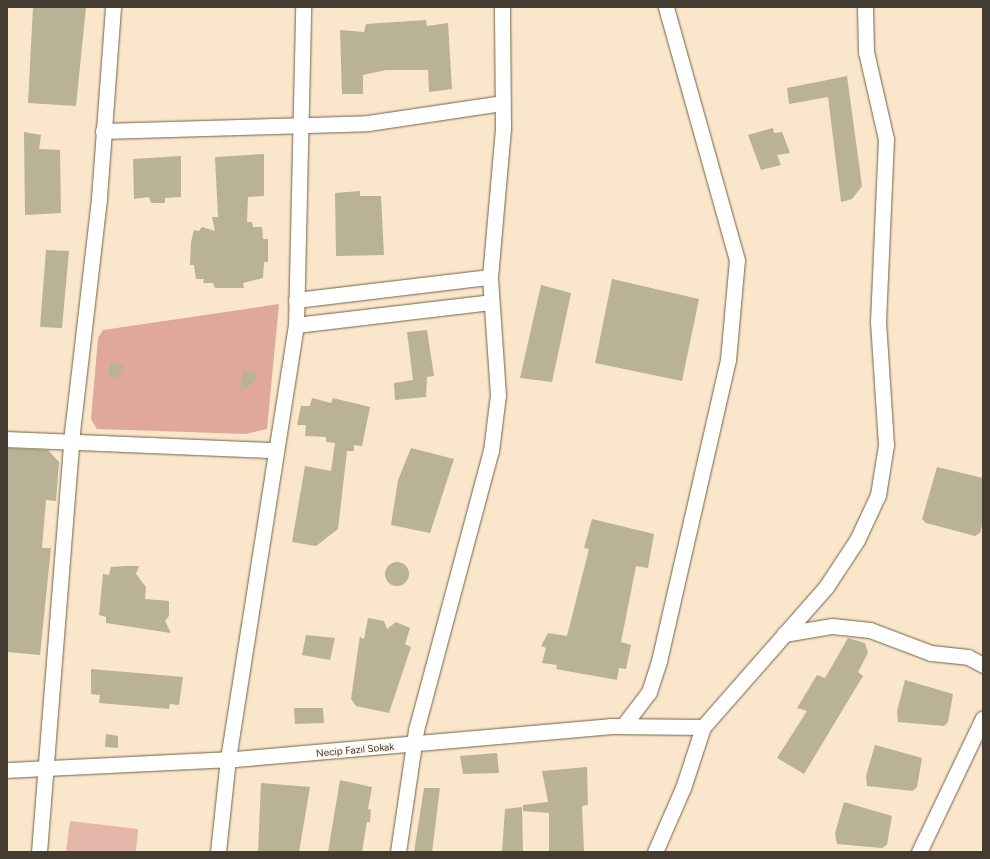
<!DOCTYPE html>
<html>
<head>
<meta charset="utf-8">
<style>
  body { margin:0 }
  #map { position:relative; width:990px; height:859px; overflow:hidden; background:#fae6cb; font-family:Figtree,sans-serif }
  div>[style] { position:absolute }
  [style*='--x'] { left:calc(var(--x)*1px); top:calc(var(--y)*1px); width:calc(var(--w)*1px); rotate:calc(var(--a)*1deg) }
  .green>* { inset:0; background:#e5b7ab }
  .forest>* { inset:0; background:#dfa89b }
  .building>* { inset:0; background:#b9b294 }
  .round { border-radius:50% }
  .roads { filter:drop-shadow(0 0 1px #726149) drop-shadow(0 0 1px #726149) }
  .minor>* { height:15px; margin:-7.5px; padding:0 7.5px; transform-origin:7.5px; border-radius:7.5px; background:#fff }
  span { translate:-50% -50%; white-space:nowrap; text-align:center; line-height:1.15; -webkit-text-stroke:3px #fdf5ea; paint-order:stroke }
  .street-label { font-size:10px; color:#443c31 }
  .frame { position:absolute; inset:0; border:8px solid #443c31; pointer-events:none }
</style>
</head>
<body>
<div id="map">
  <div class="green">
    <i style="clip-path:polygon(70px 821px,138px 829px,136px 852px,66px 852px)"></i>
  </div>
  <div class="forest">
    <i style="clip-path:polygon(279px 304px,267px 429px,246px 434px,97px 429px,91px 419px,98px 338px,103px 330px)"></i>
  </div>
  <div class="building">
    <i style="clip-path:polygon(33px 7px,86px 7px,76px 106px,28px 103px)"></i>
    <i style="clip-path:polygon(426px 20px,427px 26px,448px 23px,452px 89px,429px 92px,428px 70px,386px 70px,363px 75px,363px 94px,342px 94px,340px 30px,364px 32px,366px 24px)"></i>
    <i style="clip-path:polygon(847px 76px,862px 186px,852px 199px,841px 202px,828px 97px,789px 104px,787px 88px)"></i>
    <i style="clip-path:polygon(773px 128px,774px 133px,782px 132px,790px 153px,777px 155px,781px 165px,761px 170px,748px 135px)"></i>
    <i style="clip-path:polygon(24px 132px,41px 135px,39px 149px,60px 150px,61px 213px,25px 215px)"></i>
    <i style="clip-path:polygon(264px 154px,264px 196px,248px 197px,247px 222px,252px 222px,253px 227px,262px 227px,263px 239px,268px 239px,268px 262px,264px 262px,263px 278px,243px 283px,244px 288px,215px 288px,213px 283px,203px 283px,204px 279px,196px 279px,194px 265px,190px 265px,191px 242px,194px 230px,199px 231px,202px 227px,215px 231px,212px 217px,218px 217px,215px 157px)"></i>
    <i style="clip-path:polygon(181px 156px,181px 197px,165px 198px,165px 203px,151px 203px,149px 197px,134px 199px,133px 159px)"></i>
    <i style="clip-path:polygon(360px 191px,360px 196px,381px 196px,384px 255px,336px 256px,335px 193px)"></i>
    <i style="clip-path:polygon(46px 250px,69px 251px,62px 328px,40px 327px)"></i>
    <i style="clip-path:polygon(612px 279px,699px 299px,682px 381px,595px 363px)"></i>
    <i style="clip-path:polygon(541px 285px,571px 293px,552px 382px,520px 378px)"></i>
    <i style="clip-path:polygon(427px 330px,434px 376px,427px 377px,426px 397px,395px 400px,394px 383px,413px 380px,407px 332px)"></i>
    <i style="clip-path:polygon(111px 362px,123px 366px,120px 375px,114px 379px,108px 373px)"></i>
    <i style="clip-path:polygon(244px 370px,257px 374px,254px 383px,240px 391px)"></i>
    <i style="clip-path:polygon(312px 398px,331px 403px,333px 398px,370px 407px,362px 446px,354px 445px,354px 451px,347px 451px,338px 529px,316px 546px,292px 542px,305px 466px,331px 471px,335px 443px,326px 442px,326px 437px,305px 436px,306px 425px,297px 425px,301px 406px,310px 406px)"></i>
    <i style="clip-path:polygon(7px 448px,48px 450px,59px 462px,56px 501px,46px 500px,42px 548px,51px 548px,40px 655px,7px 652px)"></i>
    <i style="clip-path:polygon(411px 448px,454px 459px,430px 533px,391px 525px,398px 480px)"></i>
    <i style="clip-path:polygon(937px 467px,983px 478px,983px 522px,980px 533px,975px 536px,926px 523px,922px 519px)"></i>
    <i style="clip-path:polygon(592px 519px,654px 534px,648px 568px,636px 566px,621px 642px,631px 645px,626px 669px,619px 668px,617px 680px,556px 669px,557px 665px,542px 663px,546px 648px,541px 646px,548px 633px,567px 636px,589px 549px,584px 548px)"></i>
    <i class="round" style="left:385px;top:562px;width:24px;height:24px"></i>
    <i style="clip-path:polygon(125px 566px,139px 566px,136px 574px,146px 587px,145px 599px,169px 601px,169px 616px,165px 621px,171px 633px,106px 623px,106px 617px,99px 615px,103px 574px,109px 575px,111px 567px)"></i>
    <i style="clip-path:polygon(368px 618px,384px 621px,387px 629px,396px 622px,410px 628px,405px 644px,411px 647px,389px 713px,356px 706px,351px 699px,359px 642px,360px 637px,364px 639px)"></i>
    <i style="clip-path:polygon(306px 635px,335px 638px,330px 660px,302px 655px)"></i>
    <i style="clip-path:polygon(848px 638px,865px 643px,868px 653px,858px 672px,863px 676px,804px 774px,777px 758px,807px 711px,797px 708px,817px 675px,825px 678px)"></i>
    <i style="clip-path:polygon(91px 669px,183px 677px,179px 705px,170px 704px,169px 709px,99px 703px,100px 695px,91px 694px)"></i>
    <i style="clip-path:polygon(905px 680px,953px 694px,948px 722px,944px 726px,898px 722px,897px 711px)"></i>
    <i style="clip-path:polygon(294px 708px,323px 708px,324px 723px,295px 724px)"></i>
    <i style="clip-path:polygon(106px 734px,118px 736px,118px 748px,105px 747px)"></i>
    <i style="clip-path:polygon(875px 745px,922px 758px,917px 787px,913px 791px,867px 786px,866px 776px)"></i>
    <i style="clip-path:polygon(497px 753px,499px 773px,463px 774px,460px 756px)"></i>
    <i style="clip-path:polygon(587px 767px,588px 805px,582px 806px,584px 852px,549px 852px,549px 813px,523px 811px,523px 805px,548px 802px,542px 771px)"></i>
    <i style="clip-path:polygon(340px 780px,372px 787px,368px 809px,371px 810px,370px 822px,367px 822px,362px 852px,328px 852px)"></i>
    <i style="clip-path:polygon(261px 783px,310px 787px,299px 852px,258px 852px)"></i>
    <i style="clip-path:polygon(424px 788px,440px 788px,432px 852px,414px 852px)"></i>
    <i style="clip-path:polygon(844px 802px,892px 816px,887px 845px,882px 848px,837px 844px,835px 833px)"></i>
    <i style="clip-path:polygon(522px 807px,523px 851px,502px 852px,505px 809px)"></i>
  </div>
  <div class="roads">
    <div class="minor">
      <i style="--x:103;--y:131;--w:265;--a:-1.7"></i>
      <i style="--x:368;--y:123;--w:135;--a:-8.5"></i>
      <i style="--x:296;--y:300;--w:195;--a:-6.8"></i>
      <i style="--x:296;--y:325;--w:196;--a:-6.7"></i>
      <i style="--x:7;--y:439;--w:267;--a:2.4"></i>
      <i style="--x:784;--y:634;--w:49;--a:-9.5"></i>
      <i style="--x:832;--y:626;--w:38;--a:6"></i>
      <i style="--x:870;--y:630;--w:65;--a:20.7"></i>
      <i style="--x:931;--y:653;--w:37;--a:6"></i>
      <i style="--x:968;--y:657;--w:17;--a:28"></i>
      <i style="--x:623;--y:726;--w:43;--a:-52.6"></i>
      <i style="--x:649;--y:692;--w:33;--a:-72"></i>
      <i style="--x:659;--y:661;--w:309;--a:-77.1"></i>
      <i style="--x:728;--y:360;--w:100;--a:-84.9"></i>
      <i style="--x:737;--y:260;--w:263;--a:-105.7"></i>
      <i style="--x:7;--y:770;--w:228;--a:-2.8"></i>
      <i style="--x:235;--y:759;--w:376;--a:-5"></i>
      <i style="--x:610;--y:726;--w:93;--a:0.6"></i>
      <i style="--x:39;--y:852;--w:412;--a:-85.5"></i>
      <i style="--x:71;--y:441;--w:245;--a:-83.4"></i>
      <i style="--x:99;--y:198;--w:192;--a:-85.8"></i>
      <i style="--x:218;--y:852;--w:94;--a:-83.9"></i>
      <i style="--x:228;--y:759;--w:439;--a:-81.1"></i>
      <i style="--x:296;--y:325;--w:318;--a:-88.7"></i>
      <i style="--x:398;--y:852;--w:123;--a:-81.6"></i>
      <i style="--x:416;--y:730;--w:289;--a:-75"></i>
      <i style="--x:491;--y:451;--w:56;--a:-82.9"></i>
      <i style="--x:498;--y:395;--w:118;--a:-93.9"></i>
      <i style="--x:490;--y:277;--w:151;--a:-85"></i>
      <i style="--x:503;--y:127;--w:120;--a:-90.5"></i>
      <i style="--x:655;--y:852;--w:70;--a:-66.4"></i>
      <i style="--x:683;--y:788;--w:64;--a:-71.8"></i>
      <i style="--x:703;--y:727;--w:186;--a:-48.7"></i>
      <i style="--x:826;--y:587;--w:56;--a:-56.6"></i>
      <i style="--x:857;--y:540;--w:50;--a:-65"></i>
      <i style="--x:878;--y:495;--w:51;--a:-80.9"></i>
      <i style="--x:886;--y:445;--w:123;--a:-93.7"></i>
      <i style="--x:878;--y:322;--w:183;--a:-87.5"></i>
      <i style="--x:886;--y:139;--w:89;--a:-102.9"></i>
      <i style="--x:866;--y:52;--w:45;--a:-91.3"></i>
      <i style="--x:919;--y:852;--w:148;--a:-64.5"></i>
    </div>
  </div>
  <div class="street-label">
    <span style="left:355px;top:750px;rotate:-5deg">Necip Fazıl Sokak</span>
  </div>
  <div class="frame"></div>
</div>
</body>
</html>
